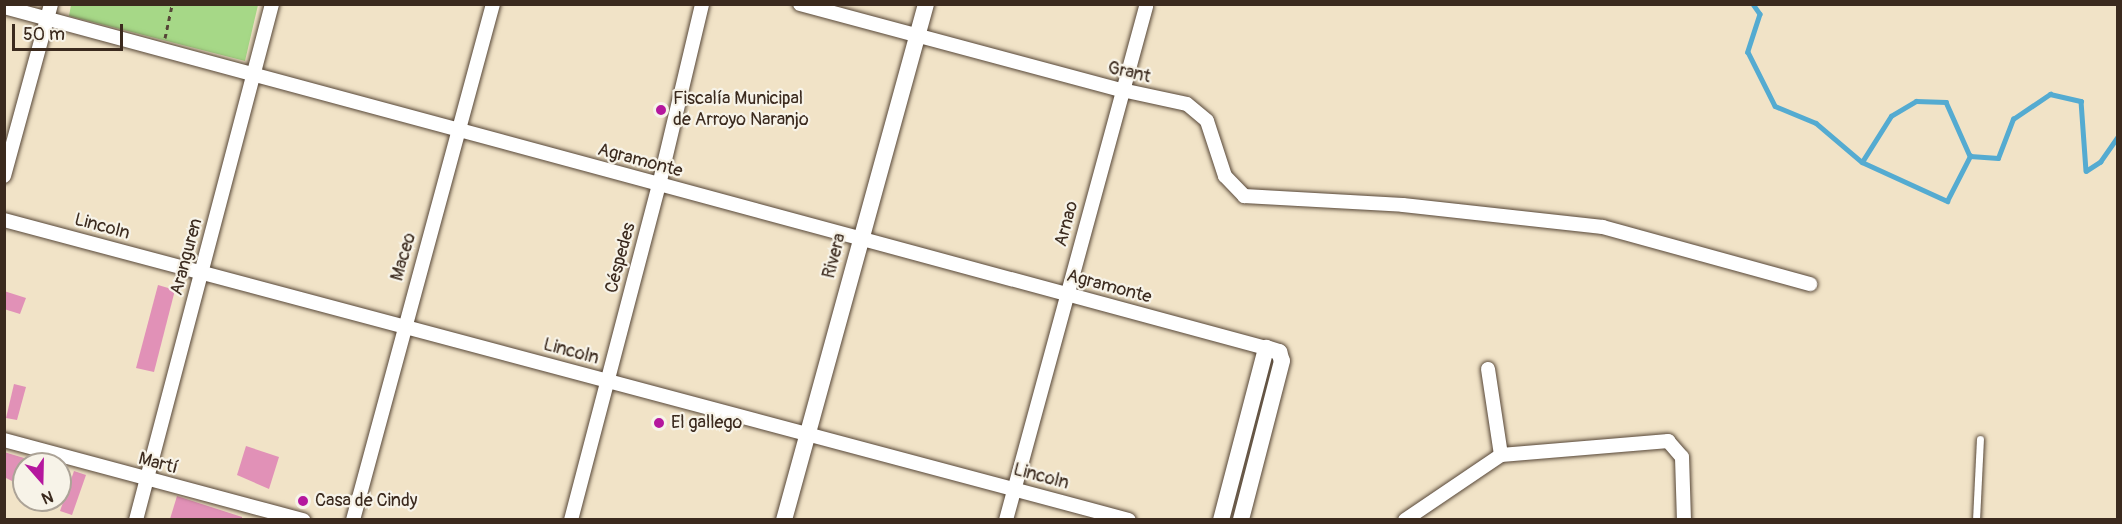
<!DOCTYPE html>
<html>
<head>
<meta charset="utf-8">
<style>
  body { margin:0 }
  #map { position:relative; width:2122px; height:524px; overflow:hidden; background:#f1e3c7; font-family:Pangolin,sans-serif }
  div>[style] { position:absolute }
  [style*='--x'] { left:calc(var(--x)*1px); top:calc(var(--y)*1px); width:calc(var(--w)*1px); rotate:calc(var(--a)*1deg) }
  .green>* { inset:0; background:#a6d887 }
  .stream>* { height:4.5px; margin:-2.25px; padding:0 2.25px; transform-origin:2.25px; border-radius:2.25px; background:#54abd1 }
  .building>* { inset:0; background:#e191b7 }
  .path>* { height:3px; margin-top:-1.5px; transform-origin:0; background:repeating-linear-gradient(90deg,#564637 0 4.5px,transparent 0 9px) }
  .roads { filter:drop-shadow(0 0 2px #564637) drop-shadow(0 0 2px #564637) }
  .service>* { height:7px; margin:-3.5px; padding:0 3.5px; transform-origin:3.5px; border-radius:3.5px; background:#fff }
  .minor>* { height:14px; margin:-7px; padding:0 7px; transform-origin:7px; border-radius:7px; background:#fff }
  .tertiary>* { height:16px; margin:-8px; padding:0 8px; transform-origin:8px; border-radius:8px; background:#fff }
  .dots>* { width:16px; height:16px; translate:-50% -50%; box-sizing:border-box; border:3px solid #f7f3e8; border-radius:50% }
  span { translate:-50% -50%; white-space:nowrap; text-align:center; line-height:1.15; -webkit-text-stroke:4.5px #f7f3e8; paint-order:stroke }
  .street-label { font-size:18px; color:#3b2a1e }
  .poi-label { font-size:18px; color:#3b2a1e }
  .left { translate:0 -50%; text-align:left }
  .frame { position:absolute; inset:0; border:6px solid #3b2a1e; pointer-events:none }
  .north { position:absolute; left:12px; top:452px; width:60px; height:60px; box-sizing:border-box; background:#f7f3e8; border:2px solid #aca397; border-radius:50%; rotate:160deg; font-size:16px; font-weight:700; line-height:24px; text-align:center; color:#3b2a1e }
  .north::after { content:''; display:block; margin:auto; width:21px; height:27px; background:#b5179e; clip-path:polygon(50% 0,100% 100%,50% 72%,0 100%) }
  .scale { position:absolute; left:12px; top:24px; width:111px; height:27px; box-sizing:border-box; border:3px solid #3b2a1e; border-top:0; padding-left:8px; font-size:18px; line-height:21px; white-space:nowrap; color:#3b2a1e; -webkit-text-stroke:4px #f7f3e8; paint-order:stroke }
</style>
</head>
<body>
<div id="map">
  <div class="green">
    <i style="clip-path:polygon(71px 5px,71px 4px,258px 5px,245px 61px,69px 16px)"></i>
  </div>
  <div class="stream">
    <i style="--x:1753;--y:4;--w:12;--a:55"></i>
    <i style="--x:1760;--y:14;--w:40;--a:108"></i>
    <i style="--x:1748;--y:52;--w:60;--a:63.4"></i>
    <i style="--x:1775;--y:106;--w:44;--a:22.5"></i>
    <i style="--x:1816;--y:123;--w:60;--a:40.3"></i>
    <i style="--x:1862;--y:162;--w:94;--a:24.6"></i>
    <i style="--x:1947;--y:201;--w:51;--a:-62.9"></i>
    <i style="--x:1862;--y:162;--w:54;--a:-57.8"></i>
    <i style="--x:1891;--y:116;--w:29;--a:-31"></i>
    <i style="--x:1916;--y:101;--w:30;--a:2"></i>
    <i style="--x:1946;--y:102;--w:59;--a:66"></i>
    <i style="--x:1970;--y:156;--w:28;--a:4"></i>
    <i style="--x:1998;--y:158;--w:42;--a:-69"></i>
    <i style="--x:2013;--y:119;--w:45;--a:-34"></i>
    <i style="--x:2050;--y:94;--w:32;--a:13"></i>
    <i style="--x:2081;--y:101;--w:70;--a:85.9"></i>
    <i style="--x:2086;--y:171;--w:17;--a:-33"></i>
    <i style="--x:2100;--y:162;--w:32;--a:-55"></i>
  </div>
  <div class="building">
    <i style="clip-path:polygon(158px 285px,175px 290px,154px 372px,136px 368px)"></i>
    <i style="clip-path:polygon(4px 291px,26px 298px,20px 314px,4px 309px)"></i>
    <i style="clip-path:polygon(14px 384px,26px 387px,17px 420px,6px 418px)"></i>
    <i style="clip-path:polygon(246px 446px,279px 457px,269px 489px,237px 475px)"></i>
    <i style="clip-path:polygon(4px 452px,24px 458px,24px 487px,4px 477px)"></i>
    <i style="clip-path:polygon(74px 471px,86px 475px,72px 515px,60px 511px)"></i>
    <i style="clip-path:polygon(177px 496px,242px 517px,242px 519px,170px 519px)"></i>
  </div>
  <div class="path">
    <i style="--x:165;--y:38;--w:35;--a:-78"></i>
  </div>
  <div class="roads">
    <div class="service">
      <i style="--x:1976;--y:520;--w:81;--a:-87.2"></i>
    </div>
    <div class="minor">
      <i style="--x:800;--y:4;--w:333;--a:15"></i>
      <i style="--x:1122;--y:90;--w:66;--a:12.2"></i>
      <i style="--x:1187;--y:104;--w:26;--a:40"></i>
      <i style="--x:1207;--y:121;--w:58;--a:71.9"></i>
      <i style="--x:1225;--y:176;--w:28;--a:46"></i>
      <i style="--x:1244;--y:196;--w:159;--a:3.2"></i>
      <i style="--x:1403;--y:205;--w:201;--a:6.3"></i>
      <i style="--x:1603;--y:227;--w:215;--a:15.4"></i>
      <i style="--x:4;--y:7;--w:1307;--a:15.12"></i>
      <i style="--x:4;--y:176;--w:178;--a:-74.7"></i>
      <i style="--x:4;--y:220;--w:1164;--a:14.93"></i>
      <i style="--x:1488;--y:369;--w:87;--a:81.4"></i>
      <i style="--x:4;--y:440;--w:310;--a:15"></i>
      <i style="--x:136;--y:520;--w:534;--a:-75.23"></i>
      <i style="--x:353;--y:520;--w:535;--a:-74.82"></i>
      <i style="--x:571;--y:520;--w:346;--a:-75.3"></i>
      <i style="--x:659;--y:185;--w:186;--a:-76.6"></i>
      <i style="--x:1006;--y:520;--w:532;--a:-74.74"></i>
      <i style="--x:1405;--y:520;--w:116;--a:-34.1"></i>
      <i style="--x:1501;--y:455;--w:168;--a:-4.8"></i>
      <i style="--x:1668;--y:441;--w:21;--a:49"></i>
      <i style="--x:1682;--y:457;--w:63;--a:88.2"></i>
    </div>
    <div class="tertiary">
      <i style="--x:784;--y:520;--w:535;--a:-74.61"></i>
      <i style="--x:1221;--y:520;--w:178;--a:-75.3"></i>
      <i style="--x:1266;--y:348;--w:14;--a:17"></i>
      <i style="--x:1279;--y:352;--w:9;--a:72"></i>
      <i style="--x:1282;--y:361;--w:164;--a:104.5"></i>
    </div>
  </div>
  <div class="dots">
    <i style="left:661px;top:110px;background:#b5179e"></i>
    <i style="left:659px;top:423px;background:#b5179e"></i>
    <i style="left:303px;top:501px;background:#b5179e"></i>
  </div>
  <div class="street-label">
    <span style="left:1129px;top:73px;rotate:13deg">Grant</span>
    <span style="left:640px;top:161px;rotate:15deg">Agramonte</span>
    <span style="left:1067px;top:224px;rotate:-75deg">Arnao</span>
    <span style="left:102px;top:227px;rotate:15deg">Lincoln</span>
    <span style="left:835px;top:256px;rotate:-75deg">Rivera</span>
    <span style="left:187px;top:257px;rotate:-75deg">Aranguren</span>
    <span style="left:404px;top:257px;rotate:-74deg">Maceo</span>
    <span style="left:621px;top:258px;rotate:-75deg">Céspedes</span>
    <span style="left:1109px;top:287px;rotate:15deg">Agramonte</span>
    <span style="left:571px;top:352px;rotate:15deg">Lincoln</span>
    <span style="left:158px;top:464px;rotate:15deg">Martí</span>
    <span style="left:1041px;top:477px;rotate:15deg">Lincoln</span>
  </div>
  <div class="poi-label">
    <span class="left" style="left:673px;top:110px">Fiscalía Municipal<br>de Arroyo Naranjo</span>
    <span class="left" style="left:671px;top:423px">El gallego</span>
    <span class="left" style="left:315px;top:501px">Casa de Cindy</span>
  </div>
  <div class="frame"></div>
  <div class="north">N</div>
  <div class="scale">50 m</div>
</div>
</body>
</html>
